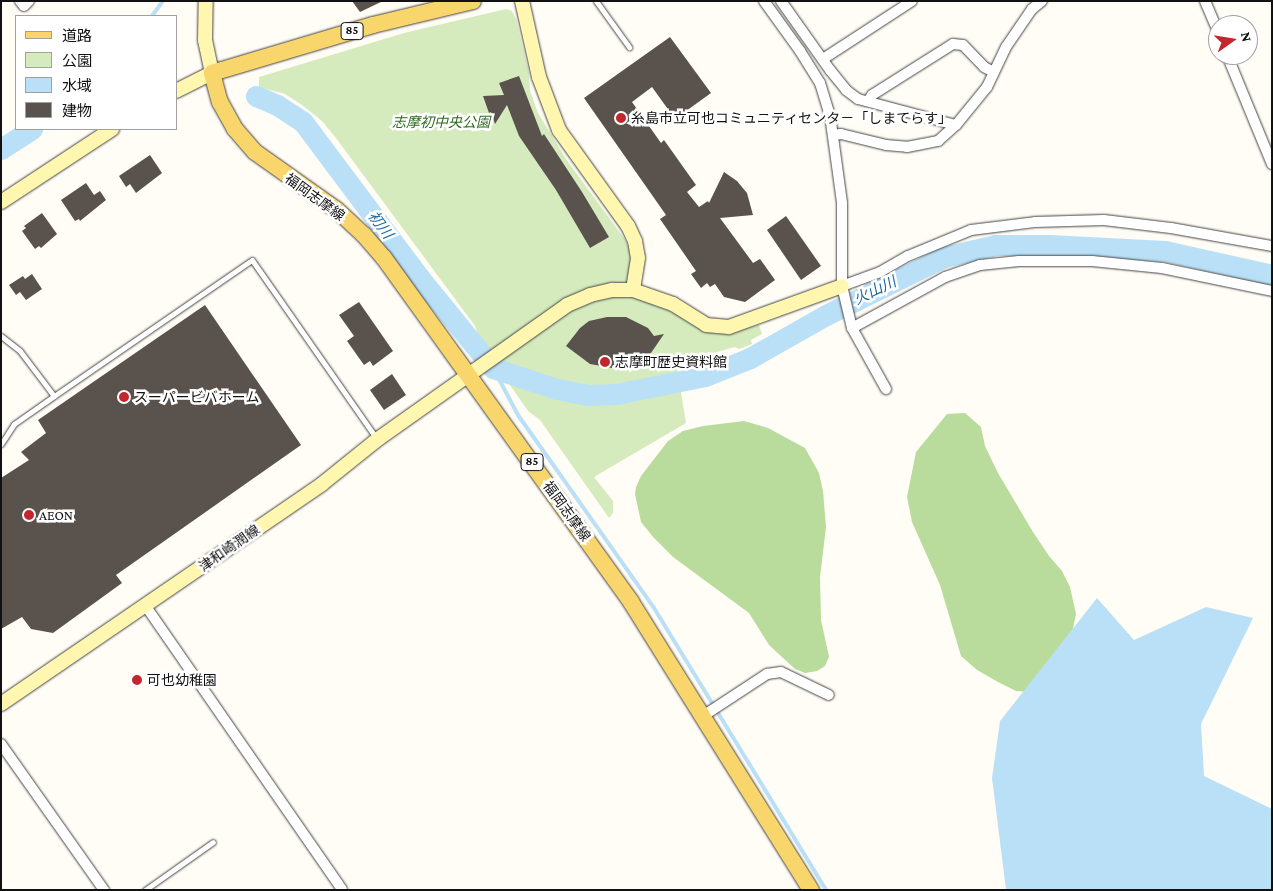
<!DOCTYPE html>
<html>
<head>
<meta charset="utf-8">
<style>
  body { margin:0 }
  #map { position:relative; width:1273px; height:891px; overflow:hidden; background:#fffdf5; font-family:"Crimson Pro","Noto Sans JP",serif }
  div>[style] { position:absolute }
  [style*='--x'] { left:calc(var(--x)*1px); top:calc(var(--y)*1px); width:calc(var(--w)*1px); rotate:calc(var(--a)*1deg) }
  .green>* { inset:0; background:#d5ebbd }
  .forest>* { inset:0; background:#b9dc9c }
  .water>* { inset:0; background:#b9e0f7 }
  .stream>* { height:4px; margin:-2px; padding:0 2px; transform-origin:2px; border-radius:2px; background:#b9e0f7 }
  .river>* { height:21px; margin:-10.5px; padding:0 10.5px; transform-origin:10.5px; border-radius:10.5px; background:#b9e0f7 }
  .building>* { inset:0; background:#5a524d }
  .roads { filter:drop-shadow(0 0 1px #444) drop-shadow(0 0 1px #444) }
  .lane>* { height:5px; margin:-2.5px; padding:0 2.5px; transform-origin:2.5px; border-radius:2.5px; background:#fff }
  .street>* { height:10px; margin:-5px; padding:0 5px; transform-origin:5px; border-radius:5px; background:#fff }
  .secondary>* { height:14px; margin:-7px; padding:0 7px; transform-origin:7px; border-radius:7px; background:#fff6b0 }
  .primary>* { height:16px; margin:-8px; padding:0 8px; transform-origin:8px; border-radius:8px; background:#f9d66b }
  .dots>* { width:14px; height:14px; translate:-50% -50%; box-sizing:border-box; border:2px solid #fff; border-radius:50% }
  span { translate:-50% -50%; white-space:nowrap; text-align:center; line-height:1.15; -webkit-text-stroke:5px #fff; paint-order:stroke }
  .shield-label span { padding:1px 4px; background:#fff; border:1px solid; border-radius:4px; -webkit-text-stroke-width:0 }
  .shield-label { font-size:12px; color:#111; font-weight:700 }
  .poi-label { font-size:14px; color:#111 }
  .left { translate:0 -50%; text-align:left }
  .park-label { font-size:14px; color:#2f6b1f; font-style:italic }
  .street-label { font-size:14px; color:#111 }
  .water-label { font-size:15px; color:#1768a6; font-style:italic }
  .frame { position:absolute; inset:0; border:2px solid #111; pointer-events:none }
  .legend { position:absolute; left:15px; top:15px; width:162px; height:115px; box-sizing:border-box; background:#fff; border:1px solid #a0a0a0; margin:0; padding:6px 9px; list-style:none; font-size:15px; color:#111 }
  .legend li { display:flex; align-items:center; gap:10px; height:25px }
  .legend b { width:25px; border:1px solid #a0a0a0 }
  .north { position:absolute; left:1208px; top:15px; width:50px; height:50px; box-sizing:border-box; background:#fff; border:1px solid #a0a0a0; border-radius:50%; rotate:77deg; font-size:14px; font-weight:700; line-height:20px; text-align:center; color:#111 }
  .north::after { content:''; display:block; margin:auto; width:18px; height:22px; background:#c4262e; clip-path:polygon(50% 0,100% 100%,50% 72%,0 100%) }
</style>
</head>
<body>
<div id="map">
  <div class="green">
    <i style="clip-path:polygon(506px 9px,512px 11px,516px 19px,529px 73px,530px 91px,538px 113px,566px 159px,623px 237px,630px 249px,643px 297px,724px 333px,759px 325px,762px 334px,751px 340px,752px 344px,739px 349px,735px 347px,717px 352px,714px 357px,677px 368px,686px 423px,594px 477px,613px 501px,613px 513px,609px 518px,540px 420px,528px 411px,481px 343px,475px 326px,336px 138px,322px 121px,302px 105px,285px 94px,259px 87px,259px 77px,404px 33px)"></i>
  </div>
  <div class="forest">
    <i style="clip-path:polygon(965px 413px,981px 427px,985px 446px,998px 473px,1033px 532px,1049px 556px,1062px 571px,1070px 587px,1076px 614px,1072px 633px,1029px 692px,1016px 691px,998px 682px,977px 670px,961px 656px,940px 585px,912px 522px,907px 497px,916px 452px,947px 414px)"></i>
    <i style="clip-path:polygon(744px 421px,768px 428px,805px 448px,819px 473px,823px 491px,826px 527px,820px 577px,821px 620px,829px 657px,825px 666px,817px 671px,805px 673px,795px 669px,769px 645px,749px 613px,673px 557px,654px 538px,641px 522px,635px 494px,636px 487px,641px 476px,668px 441px,683px 431px,703px 426px)"></i>
  </div>
  <div class="water">
    <i style="clip-path:polygon(1097px 598px,1134px 640px,1206px 607px,1253px 618px,1201px 724px,1204px 776px,1272px 809px,1272px 890px,1006px 890px,992px 778px,1000px 721px)"></i>
  </div>
  <div class="stream">
    <i style="--x:152;--y:16;--w:19;--a:-54"></i>
    <i style="--x:493;--y:368;--w:53;--a:62"></i>
    <i style="--x:518;--y:415;--w:236;--a:54.8"></i>
    <i style="--x:654;--y:608;--w:330;--a:58.6"></i>
  </div>
  <div class="river">
    <i style="--x:256;--y:96;--w:23;--a:23"></i>
    <i style="--x:277;--y:105;--w:31;--a:33"></i>
    <i style="--x:303;--y:122;--w:194;--a:53.2"></i>
    <i style="--x:419;--y:277;--w:117;--a:50.9"></i>
    <i style="--x:493;--y:368;--w:67;--a:18.2"></i>
    <i style="--x:557;--y:389;--w:31;--a:11"></i>
    <i style="--x:587;--y:395;--w:29;--a:-2"></i>
    <i style="--x:616;--y:394;--w:91;--a:-11.4"></i>
    <i style="--x:705;--y:376;--w:48;--a:-21.8"></i>
    <i style="--x:750;--y:358;--w:87;--a:-29.5"></i>
    <i style="--x:826;--y:315;--w:131;--a:-26.2"></i>
    <i style="--x:944;--y:257;--w:53;--a:-13"></i>
    <i style="--x:996;--y:245;--w:54;--a:0"></i>
    <i style="--x:1050;--y:245;--w:115;--a:3"></i>
    <i style="--x:1165;--y:251;--w:110;--a:12.6"></i>
    <i style="--x:1;--y:149;--w:37;--a:-33"></i>
  </div>
  <div class="building">
    <i style="clip-path:polygon(352px 1px,383px 1px,360px 12px)"></i>
    <i style="clip-path:polygon(670px 37px,711px 93px,675px 119px,652px 87px,632px 102px,661px 143px,664px 140px,696px 185px,687px 192px,699px 207px,708px 201px,709px 203px,724px 172px,737px 181px,747px 193px,753px 215px,720px 218px,753px 263px,760px 259px,775px 280px,745px 302px,724px 297px,715px 284px,710px 287px,707px 283px,701px 288px,691px 274px,696px 271px,660px 219px,666px 215px,584px 98px)"></i>
    <i style="clip-path:polygon(519px 76px,542px 136px,544px 134px,582px 192px,609px 237px,590px 248px,556px 190px,519px 136px,507px 105px,495px 124px,491px 112px,489px 113px,483px 96px,504px 95px,499px 83px)"></i>
    <i style="clip-path:polygon(150px 155px,162px 173px,136px 193px,130px 184px,126px 187px,119px 176px)"></i>
    <i style="clip-path:polygon(86px 183px,94px 195px,100px 191px,106px 200px,80px 221px,79px 219px,75px 221px,61px 200px)"></i>
    <i style="clip-path:polygon(42px 213px,57px 234px,41px 248px,39px 246px,35px 249px,22px 231px,26px 228px,24px 226px)"></i>
    <i style="clip-path:polygon(786px 216px,821px 266px,801px 280px,767px 230px)"></i>
    <i style="clip-path:polygon(32px 274px,42px 289px,26px 300px,20px 292px,16px 295px,9px 285px,23px 276px,25px 279px)"></i>
    <i style="clip-path:polygon(359px 302px,393px 351px,373px 366px,370px 361px,364px 365px,347px 341px,354px 336px,339px 315px)"></i>
    <i style="clip-path:polygon(205px 305px,301px 445px,116px 575px,122px 583px,53px 633px,31px 629px,22px 617px,1px 629px,1px 478px,29px 460px,21px 452px,46px 433px,38px 420px)"></i>
    <i style="clip-path:polygon(607px 317px,626px 317px,648px 328px,654px 336px,664px 334px,651px 353px,623px 370px,590px 364px,566px 346px,580px 328px,589px 321px)"></i>
    <i style="clip-path:polygon(392px 374px,406px 395px,384px 410px,370px 390px)"></i>
  </div>
  <div class="roads">
    <div class="lane">
      <i style="--x:596;--y:1;--w:57;--a:54.3"></i>
      <i style="--x:1;--y:336;--w:24;--a:38"></i>
      <i style="--x:20;--y:351;--w:56;--a:52.9"></i>
      <i style="--x:54;--y:396;--w:240;--a:-34.5"></i>
      <i style="--x:252;--y:260;--w:218;--a:55.1"></i>
      <i style="--x:1;--y:444;--w:24;--a:-57"></i>
      <i style="--x:14;--y:424;--w:49;--a:-35"></i>
      <i style="--x:145;--y:890;--w:83;--a:-35.2"></i>
    </div>
    <div class="street">
      <i style="--x:20;--y:1;--w:6;--a:51"></i>
      <i style="--x:24;--y:6;--w:7;--a:-45"></i>
      <i style="--x:764;--y:1;--w:62;--a:54.2"></i>
      <i style="--x:800;--y:51;--w:38;--a:58"></i>
      <i style="--x:820;--y:83;--w:34;--a:73"></i>
      <i style="--x:830;--y:115;--w:89;--a:82.2"></i>
      <i style="--x:842;--y:203;--w:83;--a:90"></i>
      <i style="--x:842;--y:286;--w:43;--a:76.6"></i>
      <i style="--x:852;--y:328;--w:106;--a:-28.7"></i>
      <i style="--x:945;--y:277;--w:37;--a:-19"></i>
      <i style="--x:980;--y:265;--w:39;--a:-6"></i>
      <i style="--x:1019;--y:261;--w:73;--a:0"></i>
      <i style="--x:1092;--y:261;--w:70;--a:5.7"></i>
      <i style="--x:1162;--y:268;--w:112;--a:11.8"></i>
      <i style="--x:781;--y:1;--w:85;--a:54.6"></i>
      <i style="--x:830;--y:70;--w:26;--a:51"></i>
      <i style="--x:846;--y:90;--w:15;--a:37"></i>
      <i style="--x:858;--y:99;--w:101;--a:14.9"></i>
      <i style="--x:1205;--y:1;--w:34;--a:67"></i>
      <i style="--x:1227;--y:55;--w:118;--a:67.6"></i>
      <i style="--x:823;--y:59;--w:106;--a:-33.1"></i>
      <i style="--x:868;--y:101;--w:7;--a:-56"></i>
      <i style="--x:872;--y:95;--w:96;--a:-32.2"></i>
      <i style="--x:953;--y:44;--w:10;--a:6"></i>
      <i style="--x:963;--y:45;--w:30;--a:46"></i>
      <i style="--x:984;--y:67;--w:11;--a:27"></i>
      <i style="--x:833;--y:135;--w:8;--a:-7"></i>
      <i style="--x:841;--y:134;--w:46;--a:13.7"></i>
      <i style="--x:886;--y:145;--w:21;--a:5"></i>
      <i style="--x:907;--y:147;--w:32;--a:-11"></i>
      <i style="--x:938;--y:141;--w:24;--a:-42"></i>
      <i style="--x:956;--y:125;--w:49;--a:-50.8"></i>
      <i style="--x:987;--y:87;--w:44;--a:-64.6"></i>
      <i style="--x:1006;--y:47;--w:46;--a:-55.6"></i>
      <i style="--x:1032;--y:9;--w:13;--a:-39"></i>
      <i style="--x:842;--y:286;--w:40;--a:-20.2"></i>
      <i style="--x:880;--y:272;--w:32;--a:-30"></i>
      <i style="--x:908;--y:256;--w:68;--a:-22.4"></i>
      <i style="--x:971;--y:230;--w:64;--a:-7.1"></i>
      <i style="--x:1035;--y:222;--w:69;--a:-1.7"></i>
      <i style="--x:1104;--y:220;--w:67;--a:6.8"></i>
      <i style="--x:1171;--y:228;--w:103;--a:10.1"></i>
      <i style="--x:852;--y:328;--w:70;--a:60.9"></i>
      <i style="--x:145;--y:605;--w:346;--a:55.3"></i>
      <i style="--x:703;--y:716;--w:77;--a:-33.3"></i>
      <i style="--x:767;--y:674;--w:14;--a:-8"></i>
      <i style="--x:781;--y:672;--w:53;--a:25.6"></i>
      <i style="--x:1;--y:744;--w:179;--a:54.8"></i>
    </div>
    <div class="secondary">
      <i style="--x:522;--y:1;--w:78;--a:77.4"></i>
      <i style="--x:539;--y:77;--w:57;--a:69.3"></i>
      <i style="--x:559;--y:130;--w:118;--a:54.3"></i>
      <i style="--x:628;--y:226;--w:17;--a:65"></i>
      <i style="--x:635;--y:241;--w:17;--a:80"></i>
      <i style="--x:638;--y:258;--w:32;--a:99"></i>
      <i style="--x:176;--y:91;--w:40;--a:-26.6"></i>
      <i style="--x:212;--y:73;--w:34;--a:-102"></i>
      <i style="--x:205;--y:40;--w:39;--a:-89"></i>
      <i style="--x:1;--y:202;--w:133;--a:-33.3"></i>
      <i style="--x:1;--y:704;--w:389;--a:-34.4"></i>
      <i style="--x:322;--y:484;--w:72;--a:-38.8"></i>
      <i style="--x:378;--y:439;--w:232;--a:-35.3"></i>
      <i style="--x:567;--y:305;--w:25;--a:-23"></i>
      <i style="--x:590;--y:295;--w:23;--a:-13"></i>
      <i style="--x:612;--y:290;--w:21;--a:0"></i>
      <i style="--x:633;--y:290;--w:42;--a:19.3"></i>
      <i style="--x:673;--y:304;--w:39;--a:32"></i>
      <i style="--x:706;--y:325;--w:23;--a:5"></i>
      <i style="--x:729;--y:327;--w:120;--a:-19.9"></i>
    </div>
    <div class="primary">
      <i style="--x:473;--y:1;--w:103;--a:166.5"></i>
      <i style="--x:373;--y:25;--w:168;--a:163.4"></i>
      <i style="--x:212;--y:73;--w:30;--a:75"></i>
      <i style="--x:220;--y:102;--w:31;--a:61"></i>
      <i style="--x:235;--y:129;--w:30;--a:49"></i>
      <i style="--x:255;--y:152;--w:100;--a:35.3"></i>
      <i style="--x:337;--y:210;--w:37;--a:43"></i>
      <i style="--x:364;--y:235;--w:30;--a:49"></i>
      <i style="--x:384;--y:258;--w:423;--a:54.3"></i>
      <i style="--x:631;--y:602;--w:340;--a:58"></i>
    </div>
  </div>
  <div class="dots">
    <i style="left:621px;top:118px;background:#c4262e"></i>
    <i style="left:605px;top:362px;background:#c4262e"></i>
    <i style="left:124px;top:397px;background:#c4262e"></i>
    <i style="left:29px;top:515px;background:#c4262e"></i>
    <i style="left:137px;top:680px;background:#c4262e"></i>
  </div>
  <div class="shield-label">
    <span style="left:352px;top:31px">85</span>
    <span style="left:532px;top:462px">85</span>
  </div>
  <div class="poi-label">
    <span class="left" style="left:631px;top:118px">糸島市立可也コミュニティセンタ－「しまてらす」</span>
    <span class="left" style="left:615px;top:362px">志摩町歴史資料館</span>
    <span class="left" style="left:134px;top:397px">スーパービバホーム</span>
    <span class="left" style="left:39px;top:515px">AEON</span>
    <span class="left" style="left:147px;top:680px">可也幼稚園</span>
  </div>
  <div class="park-label">
    <span style="left:441px;top:122px">志摩初中央公園</span>
  </div>
  <div class="street-label">
    <span style="left:315px;top:197px;rotate:36deg">福岡志摩線</span>
    <span style="left:567px;top:511px;rotate:54deg">福岡志摩線</span>
    <span style="left:229px;top:548px;rotate:-35deg">津和崎潤線</span>
  </div>
  <div class="water-label">
    <span style="left:380px;top:225px;rotate:53deg">初川</span>
    <span style="left:875px;top:291px;rotate:-26deg">火山川</span>
  </div>
  <div class="frame"></div>
  <ul class="legend">
  <li><b style="height:6px;background:#f9d66b"></b>道路</li>
  <li><b style="height:14px;background:#d5ebbd"></b>公園</li>
  <li><b style="height:14px;background:#b9e0f7"></b>水域</li>
  <li><b style="height:14px;background:#5a524d"></b>建物</li>
  </ul>
  <div class="north">N</div>
</div>
</body>
</html>
